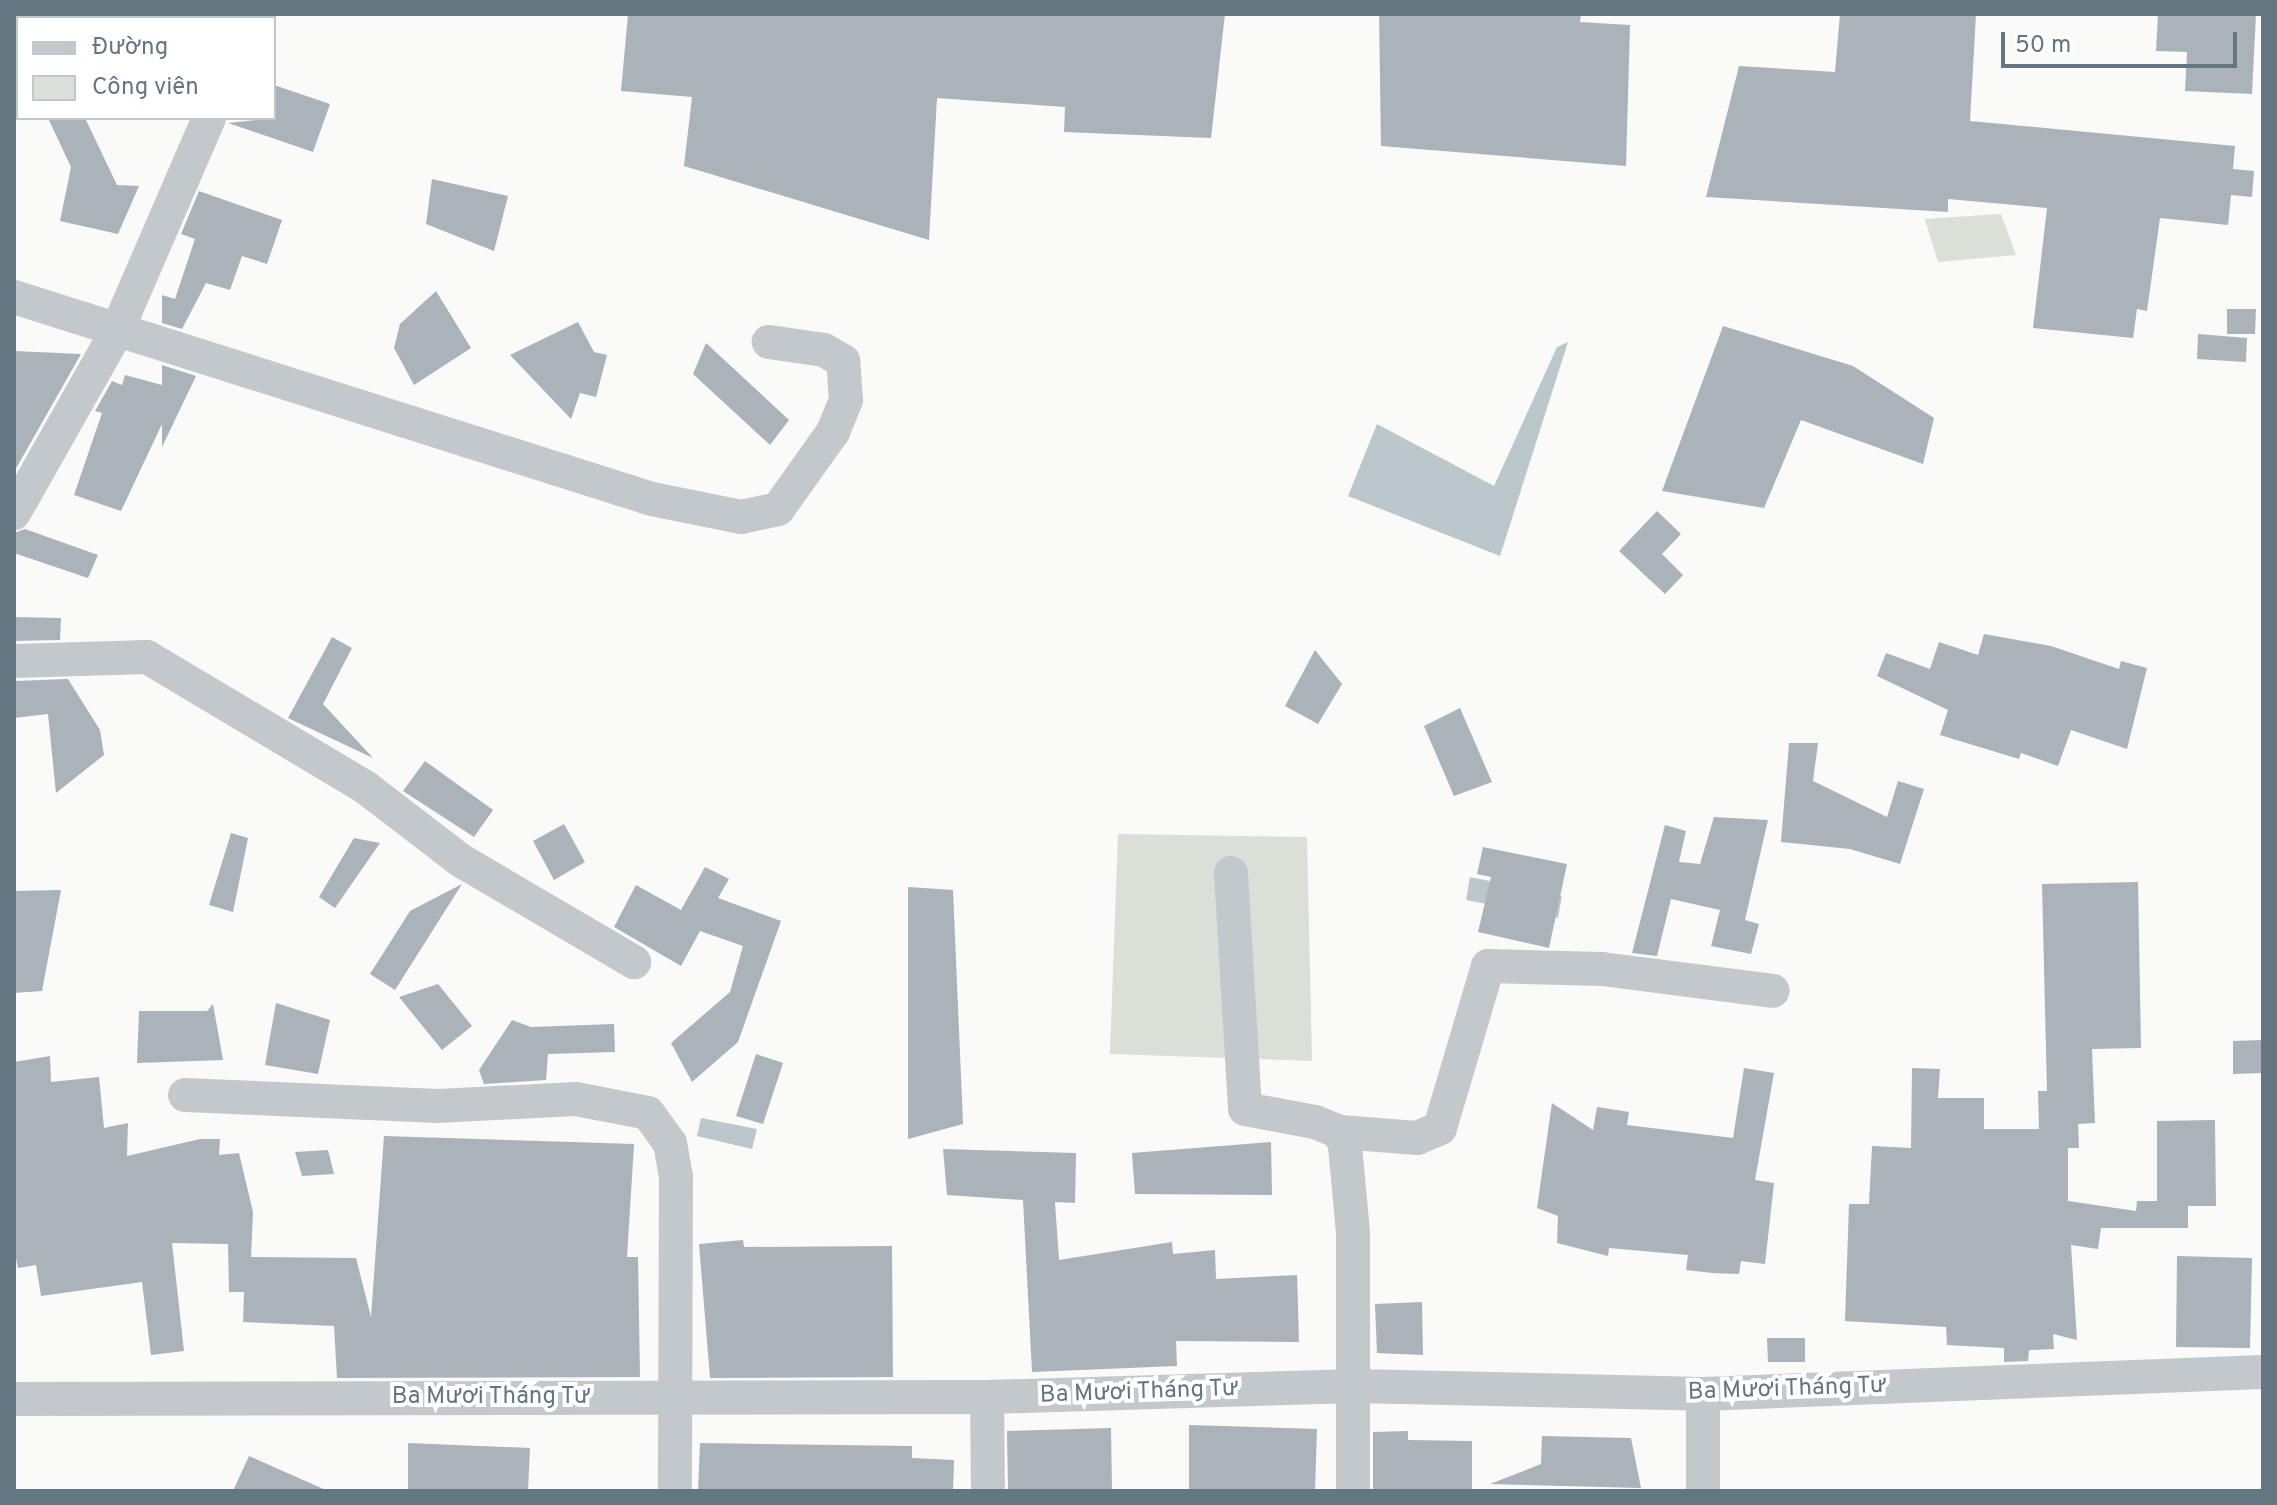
<!DOCTYPE html>
<html>
<head>
<meta charset="utf-8">
<style>
  body { margin:0 }
  #map { position:relative; width:2277px; height:1505px; overflow:hidden; background:#fafaf8; font-family:Overpass,sans-serif }
  div>[style] { position:absolute }
  [style*='--x'] { left:calc(var(--x)*1px); top:calc(var(--y)*1px); width:calc(var(--w)*1px); rotate:calc(var(--a)*1deg) }
  .green>* { inset:0; background:#dadfd7 }
  .water>* { inset:0; background:#bbc7cb }
  .building>* { inset:0; background:#aab3b9 }
  .minor>* { height:34px; margin:-17px; padding:0 17px; transform-origin:17px; border-radius:17px; background:#c3c8cc }
  span { translate:-50% -50%; white-space:nowrap; text-align:center; line-height:1.15; -webkit-text-stroke:8px #fff; paint-order:stroke }
  .street-label { font-size:24px; color:#657683 }
  .frame { position:absolute; inset:0; border:16px solid #657683; pointer-events:none }
  .legend { position:absolute; left:16px; top:16px; width:260px; height:104px; box-sizing:border-box; background:#fff; border:2px solid #c1c8cd; margin:0; padding:10px 14px; list-style:none; font-size:24px; color:#657683 }
  .legend li { display:flex; align-items:center; gap:16px; height:40px }
  .legend b { width:40px; border:2px solid #c1c8cd }
  .scale { position:absolute; left:2001px; top:32px; width:236px; height:36px; box-sizing:border-box; border:4px solid #657683; border-top:0; padding-left:10px; font-size:24px; line-height:28px; white-space:nowrap; color:#657683; -webkit-text-stroke:6px #fff; paint-order:stroke }
</style>
</head>
<body>
<div id="map">
  <div class="green">
    <i style="clip-path:polygon(2001px 214px,2016px 255px,1938px 262px,1925px 219px)"></i>
    <i style="clip-path:polygon(1118px 834px,1307px 837px,1312px 1061px,1110px 1054px)"></i>
  </div>
  <div class="water">
    <i style="clip-path:polygon(1568px 342px,1500px 556px,1348px 496px,1377px 424px,1494px 486px,1557px 347px)"></i>
    <i style="clip-path:polygon(1470px 877px,1562px 896px,1558px 918px,1466px 900px)"></i>
    <i style="clip-path:polygon(701px 1118px,757px 1129px,752px 1149px,697px 1136px)"></i>
  </div>
  <div class="building">
    <i style="clip-path:polygon(628px 14px,1225px 14px,1211px 138px,1064px 132px,1065px 107px,937px 98px,929px 240px,684px 166px,692px 97px,621px 91px)"></i>
    <i style="clip-path:polygon(1379px 14px,1581px 14px,1580px 22px,1630px 25px,1626px 166px,1381px 146px)"></i>
    <i style="clip-path:polygon(1840px 14px,1976px 14px,1970px 121px,2235px 146px,2233px 169px,2254px 171px,2252px 197px,2231px 195px,2228px 225px,2160px 218px,2147px 311px,2137px 309px,2133px 338px,2033px 328px,2047px 208px,1948px 199px,1948px 212px,1706px 197px,1739px 66px,1835px 72px)"></i>
    <i style="clip-path:polygon(2158px 14px,2256px 14px,2252px 94px,2185px 91px,2187px 52px,2156px 51px)"></i>
    <i style="clip-path:polygon(274px 85px,330px 104px,313px 152px,228px 123px,274px 118px)"></i>
    <i style="clip-path:polygon(48px 118px,85px 118px,117px 185px,139px 186px,118px 234px,60px 221px,71px 167px)"></i>
    <i style="clip-path:polygon(432px 179px,508px 196px,494px 251px,426px 224px)"></i>
    <i style="clip-path:polygon(199px 191px,282px 220px,267px 264px,242px 256px,230px 290px,206px 283px,182px 329px,162px 323px,162px 295px,175px 299px,195px 239px,181px 234px)"></i>
    <i style="clip-path:polygon(436px 291px,471px 348px,414px 385px,394px 348px,400px 324px)"></i>
    <i style="clip-path:polygon(2227px 309px,2256px 309px,2255px 334px,2227px 334px)"></i>
    <i style="clip-path:polygon(578px 322px,594px 352px,607px 355px,596px 397px,580px 393px,571px 419px,510px 355px)"></i>
    <i style="clip-path:polygon(1723px 326px,1853px 366px,1934px 418px,1923px 464px,1801px 420px,1764px 508px,1662px 491px)"></i>
    <i style="clip-path:polygon(2198px 334px,2247px 338px,2246px 362px,2197px 359px)"></i>
    <i style="clip-path:polygon(706px 343px,789px 420px,770px 445px,693px 374px)"></i>
    <i style="clip-path:polygon(14px 351px,81px 354px,14px 472px)"></i>
    <i style="clip-path:polygon(162px 365px,196px 376px,162px 447px,162px 424px,121px 511px,74px 495px,102px 413px,95px 411px,112px 381px,122px 385px,125px 375px,162px 385px)"></i>
    <i style="clip-path:polygon(1657px 511px,1681px 534px,1662px 554px,1683px 575px,1665px 594px,1619px 551px)"></i>
    <i style="clip-path:polygon(25px 529px,98px 555px,88px 578px,14px 553px,14px 533px)"></i>
    <i style="clip-path:polygon(14px 617px,61px 618px,60px 640px,14px 641px)"></i>
    <i style="clip-path:polygon(1984px 634px,2051px 646px,2119px 669px,2121px 661px,2147px 668px,2127px 749px,2071px 730px,2058px 766px,2021px 753px,2019px 759px,1940px 735px,1948px 710px,1877px 676px,1886px 653px,1930px 669px,1939px 642px,1978px 655px)"></i>
    <i style="clip-path:polygon(332px 637px,352px 648px,323px 704px,373px 758px,288px 718px)"></i>
    <i style="clip-path:polygon(1315px 650px,1342px 684px,1318px 724px,1285px 706px)"></i>
    <i style="clip-path:polygon(68px 679px,100px 730px,104px 755px,56px 793px,48px 714px,14px 718px,14px 681px)"></i>
    <i style="clip-path:polygon(1460px 708px,1492px 782px,1454px 796px,1424px 726px)"></i>
    <i style="clip-path:polygon(1789px 743px,1818px 743px,1813px 781px,1887px 817px,1898px 781px,1924px 789px,1900px 864px,1850px 849px,1781px 842px)"></i>
    <i style="clip-path:polygon(425px 761px,493px 810px,474px 837px,403px 791px)"></i>
    <i style="clip-path:polygon(1714px 817px,1768px 820px,1745px 920px,1759px 924px,1751px 954px,1711px 946px,1720px 910px,1671px 899px,1657px 956px,1632px 953px,1665px 825px,1686px 831px,1679px 862px,1700px 864px)"></i>
    <i style="clip-path:polygon(564px 824px,585px 862px,554px 880px,533px 841px)"></i>
    <i style="clip-path:polygon(231px 833px,248px 838px,233px 912px,209px 905px)"></i>
    <i style="clip-path:polygon(354px 838px,380px 843px,335px 908px,319px 897px)"></i>
    <i style="clip-path:polygon(1483px 847px,1567px 864px,1549px 948px,1478px 932px,1491px 877px,1477px 874px)"></i>
    <i style="clip-path:polygon(705px 867px,729px 879px,718px 898px,781px 921px,738px 1042px,692px 1082px,671px 1043px,730px 992px,743px 946px,700px 931px,681px 966px,614px 927px,636px 885px,681px 910px)"></i>
    <i style="clip-path:polygon(2138px 882px,2141px 1048px,2092px 1049px,2095px 1123px,2078px 1124px,2079px 1148px,2068px 1148px,2068px 1201px,2136px 1211px,2137px 1201px,2157px 1201px,2157px 1121px,2215px 1120px,2216px 1206px,2188px 1206px,2188px 1228px,2101px 1228px,2098px 1249px,2071px 1245px,2077px 1340px,2053px 1334px,2054px 1349px,2029px 1350px,2028px 1361px,2004px 1362px,2004px 1348px,1947px 1345px,1946px 1327px,1845px 1321px,1849px 1204px,1869px 1204px,1872px 1146px,1911px 1148px,1912px 1068px,1940px 1069px,1938px 1098px,1984px 1098px,1984px 1129px,2039px 1129px,2038px 1091px,2047px 1091px,2042px 884px)"></i>
    <i style="clip-path:polygon(462px 884px,395px 990px,370px 974px,410px 911px)"></i>
    <i style="clip-path:polygon(908px 887px,953px 890px,963px 1124px,908px 1139px)"></i>
    <i style="clip-path:polygon(61px 890px,42px 991px,14px 993px,14px 891px)"></i>
    <i style="clip-path:polygon(438px 984px,472px 1026px,442px 1050px,399px 997px)"></i>
    <i style="clip-path:polygon(276px 1003px,330px 1020px,318px 1074px,265px 1065px)"></i>
    <i style="clip-path:polygon(213px 1004px,223px 1060px,137px 1063px,139px 1011px,207px 1011px)"></i>
    <i style="clip-path:polygon(512px 1020px,531px 1027px,614px 1024px,615px 1052px,548px 1054px,546px 1080px,484px 1084px,479px 1070px)"></i>
    <i style="clip-path:polygon(2263px 1040px,2263px 1073px,2233px 1074px,2233px 1041px)"></i>
    <i style="clip-path:polygon(756px 1054px,783px 1063px,763px 1124px,736px 1116px)"></i>
    <i style="clip-path:polygon(50px 1056px,51px 1082px,99px 1077px,104px 1128px,128px 1123px,127px 1156px,200px 1139px,220px 1139px,219px 1155px,239px 1153px,253px 1212px,251px 1257px,356px 1258px,371px 1317px,384px 1136px,634px 1144px,627px 1257px,638px 1257px,640px 1377px,337px 1378px,334px 1326px,243px 1322px,244px 1292px,229px 1292px,228px 1244px,172px 1243px,184px 1351px,151px 1355px,142px 1282px,41px 1296px,36px 1265px,18px 1268px,14px 1249px,14px 1062px)"></i>
    <i style="clip-path:polygon(1744px 1068px,1774px 1073px,1755px 1180px,1774px 1183px,1765px 1264px,1741px 1261px,1739px 1274px,1713px 1273px,1686px 1270px,1688px 1255px,1609px 1248px,1608px 1256px,1557px 1243px,1558px 1216px,1537px 1208px,1552px 1103px,1593px 1130px,1597px 1107px,1629px 1112px,1627px 1125px,1733px 1138px)"></i>
    <i style="clip-path:polygon(1271px 1142px,1272px 1195px,1135px 1194px,1132px 1153px)"></i>
    <i style="clip-path:polygon(943px 1149px,1076px 1153px,1075px 1203px,1055px 1202px,1059px 1260px,1172px 1242px,1173px 1254px,1215px 1250px,1216px 1279px,1297px 1275px,1299px 1342px,1176px 1341px,1177px 1366px,1032px 1372px,1023px 1200px,947px 1195px)"></i>
    <i style="clip-path:polygon(328px 1150px,334px 1174px,302px 1176px,295px 1152px)"></i>
    <i style="clip-path:polygon(743px 1240px,744px 1247px,892px 1246px,893px 1377px,710px 1378px,699px 1244px)"></i>
    <i style="clip-path:polygon(2177px 1256px,2252px 1258px,2250px 1348px,2176px 1347px)"></i>
    <i style="clip-path:polygon(1422px 1302px,1423px 1355px,1377px 1353px,1375px 1304px)"></i>
    <i style="clip-path:polygon(1767px 1338px,1805px 1338px,1805px 1362px,1768px 1362px)"></i>
    <i style="clip-path:polygon(1189px 1425px,1317px 1429px,1315px 1490px,1189px 1491px)"></i>
    <i style="clip-path:polygon(1111px 1428px,1112px 1491px,1008px 1491px,1007px 1431px)"></i>
    <i style="clip-path:polygon(1408px 1431px,1408px 1440px,1472px 1441px,1472px 1491px,1373px 1491px,1373px 1432px)"></i>
    <i style="clip-path:polygon(1542px 1436px,1631px 1438px,1641px 1488px,1490px 1484px,1541px 1464px)"></i>
    <i style="clip-path:polygon(408px 1443px,530px 1448px,528px 1491px,408px 1491px)"></i>
    <i style="clip-path:polygon(700px 1443px,912px 1446px,912px 1458px,954px 1460px,953px 1491px,698px 1491px)"></i>
    <i style="clip-path:polygon(249px 1456px,328px 1491px,233px 1491px)"></i>
  </div>
  <div class="minor">
    <i style="--x:253;--y:18;--w:4;--a:-76"></i>
    <i style="--x:14;--y:297;--w:669;--a:17.57"></i>
    <i style="--x:652;--y:499;--w:91;--a:11.4"></i>
    <i style="--x:741;--y:517;--w:38;--a:-12"></i>
    <i style="--x:778;--y:509;--w:95;--a:-54.5"></i>
    <i style="--x:833;--y:432;--w:35;--a:-68"></i>
    <i style="--x:846;--y:400;--w:39;--a:-94"></i>
    <i style="--x:843;--y:361;--w:22;--a:-150"></i>
    <i style="--x:824;--y:350;--w:56;--a:-171.7"></i>
    <i style="--x:14;--y:513;--w:207;--a:-60.5"></i>
    <i style="--x:116;--y:333;--w:234;--a:-66.6"></i>
    <i style="--x:14;--y:661;--w:133;--a:-1.7"></i>
    <i style="--x:147;--y:657;--w:254;--a:30.8"></i>
    <i style="--x:365;--y:787;--w:120;--a:37.5"></i>
    <i style="--x:460;--y:860;--w:202;--a:30.4"></i>
    <i style="--x:1231;--y:873;--w:236;--a:86.6"></i>
    <i style="--x:1245;--y:1109;--w:71;--a:10.5"></i>
    <i style="--x:1315;--y:1122;--w:27;--a:22"></i>
    <i style="--x:1340;--y:1132;--w:15;--a:70"></i>
    <i style="--x:1345;--y:1146;--w:87;--a:84.7"></i>
    <i style="--x:1353;--y:1233;--w:258;--a:90"></i>
    <i style="--x:185;--y:1095;--w:253;--a:2.5"></i>
    <i style="--x:438;--y:1106;--w:138;--a:-2.9"></i>
    <i style="--x:576;--y:1099;--w:73;--a:11"></i>
    <i style="--x:648;--y:1113;--w:37;--a:54"></i>
    <i style="--x:670;--y:1143;--w:34;--a:80"></i>
    <i style="--x:676;--y:1176;--w:315;--a:90.2"></i>
    <i style="--x:1340;--y:1132;--w:77;--a:4.5"></i>
    <i style="--x:1417;--y:1138;--w:25;--a:-23"></i>
    <i style="--x:1440;--y:1128;--w:169;--a:-73.5"></i>
    <i style="--x:1488;--y:966;--w:114;--a:1.5"></i>
    <i style="--x:1602;--y:969;--w:172;--a:7.3"></i>
    <i style="--x:1703;--y:1394;--w:97;--a:90"></i>
    <i style="--x:987;--y:1397;--w:94;--a:89.4"></i>
    <i style="--x:14;--y:1399;--w:973;--a:-0.12"></i>
    <i style="--x:987;--y:1397;--w:369;--a:-1.7"></i>
    <i style="--x:1356;--y:1386;--w:347;--a:1.3"></i>
    <i style="--x:1703;--y:1394;--w:560;--a:-2.25"></i>
  </div>
  <div class="street-label">
    <span style="left:1787px;top:1390px;rotate:-2deg">Ba Mươi Tháng Tư</span>
    <span style="left:1139px;top:1393px;rotate:-2deg">Ba Mươi Tháng Tư</span>
    <span style="left:491px;top:1398px">Ba Mươi Tháng Tư</span>
  </div>
  <div class="frame"></div>
  <ul class="legend">
  <li><b style="height:10px;background:#c3c8cc"></b>Đường</li>
  <li><b style="height:22px;background:#dadfd7"></b>Công viên</li>
  </ul>
  <div class="scale">50 m</div>
</div>
</body>
</html>
